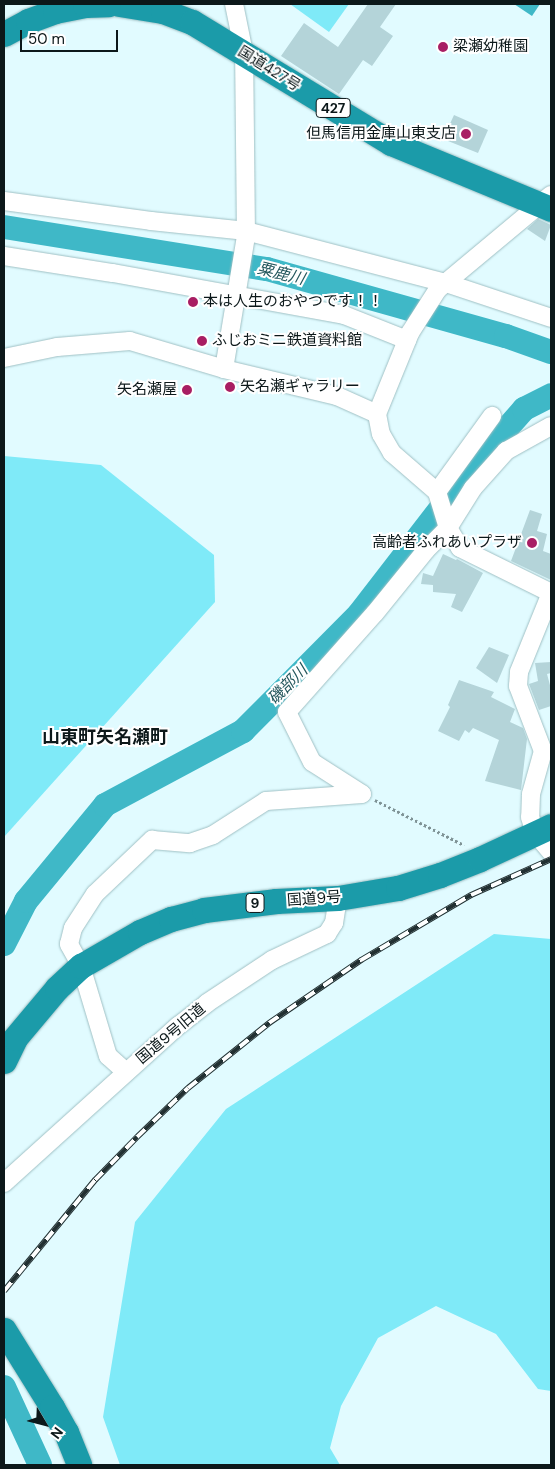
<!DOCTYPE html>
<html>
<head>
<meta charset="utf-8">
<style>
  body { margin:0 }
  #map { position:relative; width:555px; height:1469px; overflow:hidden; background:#e1fbff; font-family:"DM Sans","Noto Sans JP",sans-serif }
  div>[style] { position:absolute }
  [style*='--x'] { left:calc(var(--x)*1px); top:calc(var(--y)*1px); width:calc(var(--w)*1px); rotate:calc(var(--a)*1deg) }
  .green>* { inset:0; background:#7feaf8 }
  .water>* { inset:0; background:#3fb8c7 }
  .river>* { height:24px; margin:-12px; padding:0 12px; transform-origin:12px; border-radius:12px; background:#3fb8c7 }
  .building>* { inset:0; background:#b4d4d9 }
  .path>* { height:2.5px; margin-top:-1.25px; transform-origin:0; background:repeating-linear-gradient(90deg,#7f9396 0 2.5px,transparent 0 5px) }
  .roads { filter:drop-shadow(0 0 1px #9fc0c4) drop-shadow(0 0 1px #9fc0c4) }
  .minor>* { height:18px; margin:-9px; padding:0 9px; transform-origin:9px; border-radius:9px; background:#fff }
  .highway>* { height:25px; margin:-12.5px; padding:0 12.5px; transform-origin:12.5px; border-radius:12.5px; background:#1b9ba9 }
  .rail>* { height:5.5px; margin-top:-2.75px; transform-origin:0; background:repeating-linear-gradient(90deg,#fff 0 11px,#223032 0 22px); box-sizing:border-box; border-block:1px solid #223032 }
  .dots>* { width:14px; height:14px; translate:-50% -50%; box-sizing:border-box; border:2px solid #fff; border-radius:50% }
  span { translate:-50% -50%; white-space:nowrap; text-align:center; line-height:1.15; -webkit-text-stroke:4px #fff; paint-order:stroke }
  .shield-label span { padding:1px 4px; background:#fff; border:1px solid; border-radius:4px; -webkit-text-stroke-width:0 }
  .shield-label { font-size:14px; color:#0c181a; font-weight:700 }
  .poi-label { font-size:15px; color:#0c181a }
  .left { translate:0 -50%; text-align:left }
  .right { translate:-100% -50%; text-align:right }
  .street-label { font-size:15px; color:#0c181a }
  .water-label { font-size:16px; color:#24575d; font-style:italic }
  .quarter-label { font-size:18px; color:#0c181a; font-weight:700 }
  .frame { position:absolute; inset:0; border:5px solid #0c181a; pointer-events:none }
  .north { position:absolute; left:20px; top:1399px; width:50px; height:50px; -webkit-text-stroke:4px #fff; paint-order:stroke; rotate:127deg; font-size:14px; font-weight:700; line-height:20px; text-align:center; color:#0c181a }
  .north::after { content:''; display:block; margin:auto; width:18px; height:22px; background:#0c181a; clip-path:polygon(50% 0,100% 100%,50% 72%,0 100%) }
  .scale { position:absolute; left:20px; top:30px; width:98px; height:22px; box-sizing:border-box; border:2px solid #0c181a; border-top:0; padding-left:6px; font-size:15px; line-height:18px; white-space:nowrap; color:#0c181a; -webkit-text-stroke:4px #fff; paint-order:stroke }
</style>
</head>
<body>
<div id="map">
  <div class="green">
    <i style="clip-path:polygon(290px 4px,349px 4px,329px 32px)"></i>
    <i style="clip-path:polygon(4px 456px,101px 465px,214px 555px,215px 602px,4px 837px)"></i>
    <i style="clip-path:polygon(494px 934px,551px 939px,551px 1391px,538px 1389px,496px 1334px,436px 1306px,378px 1338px,341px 1406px,330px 1448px,340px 1465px,120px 1465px,103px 1417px,135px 1222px,226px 1109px)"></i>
  </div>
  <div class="water">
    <i style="clip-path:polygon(514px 4px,540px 4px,532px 16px)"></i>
  </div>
  <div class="river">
    <i style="--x:4;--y:227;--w:266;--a:9.1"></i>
    <i style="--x:267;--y:269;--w:248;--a:15.7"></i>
    <i style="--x:506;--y:336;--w:48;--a:19.6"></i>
    <i style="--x:4;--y:944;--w:48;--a:-62.9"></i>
    <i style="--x:26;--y:901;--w:124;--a:-50.5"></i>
    <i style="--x:105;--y:805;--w:157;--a:-28.2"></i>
    <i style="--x:243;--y:731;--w:165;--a:-45.2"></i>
    <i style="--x:359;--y:614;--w:185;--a:-52.3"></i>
    <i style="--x:472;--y:468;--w:79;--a:-48.6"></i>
    <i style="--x:524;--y:409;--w:30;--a:-27"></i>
    <i style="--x:4;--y:1387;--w:86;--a:65.2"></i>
  </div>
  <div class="building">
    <i style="clip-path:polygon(368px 4px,396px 4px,380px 27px,393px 36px,372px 66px,363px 60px,339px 94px,281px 56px,304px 23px,338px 47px)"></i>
    <i style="clip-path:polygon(454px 115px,488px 130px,478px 153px,443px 139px)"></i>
    <i style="clip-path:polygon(538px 219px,551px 225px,545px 241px,527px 229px)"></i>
    <i style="clip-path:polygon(530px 510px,542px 514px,537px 531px,547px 534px,543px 551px,551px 554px,551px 580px,511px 561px)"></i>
    <i style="clip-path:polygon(443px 554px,456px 560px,457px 559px,483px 573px,462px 612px,451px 607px,456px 594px,433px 592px,433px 585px,421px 584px,423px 573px,433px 576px)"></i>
    <i style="clip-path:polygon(489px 647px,509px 655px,497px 683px,476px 668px)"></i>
    <i style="clip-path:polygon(551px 662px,551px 673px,547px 674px,551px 689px,551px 706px,539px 710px,529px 684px,538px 681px,535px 663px)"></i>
    <i style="clip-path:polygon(459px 680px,494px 692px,491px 697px,515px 709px,510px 722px,523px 728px,527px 739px,521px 790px,485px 781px,499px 740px,473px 728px,469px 733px,465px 730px,459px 741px,438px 731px,450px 707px,448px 705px)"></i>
  </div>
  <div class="path">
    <i style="--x:375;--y:800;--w:100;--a:26.8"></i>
  </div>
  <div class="roads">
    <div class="minor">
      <i style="--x:551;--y:195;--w:147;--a:140.2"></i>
      <i style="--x:438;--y:289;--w:52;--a:122.5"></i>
      <i style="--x:410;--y:333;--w:87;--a:112.2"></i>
      <i style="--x:377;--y:414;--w:20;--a:79"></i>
      <i style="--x:381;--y:434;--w:22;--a:60"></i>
      <i style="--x:392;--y:453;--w:60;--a:40.9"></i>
      <i style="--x:437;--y:492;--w:38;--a:73"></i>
      <i style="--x:448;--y:528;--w:23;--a:59"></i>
      <i style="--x:460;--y:548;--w:102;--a:26.3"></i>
      <i style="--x:4;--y:201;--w:148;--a:7.7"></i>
      <i style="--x:151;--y:221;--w:96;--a:6"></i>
      <i style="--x:246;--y:231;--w:207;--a:14.6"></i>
      <i style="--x:446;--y:283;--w:111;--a:18.4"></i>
      <i style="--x:4;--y:256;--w:110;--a:8.9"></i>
      <i style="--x:113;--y:273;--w:235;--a:10.3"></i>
      <i style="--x:344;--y:315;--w:68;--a:21.6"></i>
      <i style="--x:4;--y:358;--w:54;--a:-11.7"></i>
      <i style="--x:57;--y:347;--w:73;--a:-4.7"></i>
      <i style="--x:130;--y:341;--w:98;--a:16.6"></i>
      <i style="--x:224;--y:369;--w:116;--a:13.4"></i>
      <i style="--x:337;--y:396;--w:44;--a:24.2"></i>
      <i style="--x:224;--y:369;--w:135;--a:-80.6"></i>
      <i style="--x:246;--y:236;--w:183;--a:-90.6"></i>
      <i style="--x:244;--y:53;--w:50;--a:-101.5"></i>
      <i style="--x:437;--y:492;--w:94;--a:-54.1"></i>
      <i style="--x:551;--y:593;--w:85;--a:112.1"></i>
      <i style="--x:519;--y:672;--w:14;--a:94"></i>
      <i style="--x:518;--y:686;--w:70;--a:69"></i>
      <i style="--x:543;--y:751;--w:45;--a:105.6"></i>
      <i style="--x:531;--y:794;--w:23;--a:92"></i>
      <i style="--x:530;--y:817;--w:17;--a:73"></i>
      <i style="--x:535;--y:833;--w:25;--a:50"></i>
      <i style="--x:126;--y:1072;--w:24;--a:-138"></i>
      <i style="--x:108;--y:1056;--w:94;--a:-106.7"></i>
      <i style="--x:81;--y:966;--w:25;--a:-119"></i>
      <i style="--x:69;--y:944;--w:16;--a:-76"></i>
      <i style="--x:73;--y:928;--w:40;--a:-57.1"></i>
      <i style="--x:95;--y:894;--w:79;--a:-43.5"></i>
      <i style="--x:152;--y:840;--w:38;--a:5"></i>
      <i style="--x:190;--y:843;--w:24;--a:-19"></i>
      <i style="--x:213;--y:835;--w:63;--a:-32.7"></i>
      <i style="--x:266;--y:801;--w:96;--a:-4.2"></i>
      <i style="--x:362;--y:794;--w:59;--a:-147.4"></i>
      <i style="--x:312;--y:762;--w:56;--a:-116.6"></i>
      <i style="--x:287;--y:712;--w:132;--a:-48.4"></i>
      <i style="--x:375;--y:613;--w:81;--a:-51"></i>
      <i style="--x:426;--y:550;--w:31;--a:-45"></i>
      <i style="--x:448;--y:528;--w:47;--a:-58"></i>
      <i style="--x:473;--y:488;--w:50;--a:-48.3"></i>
      <i style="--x:506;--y:451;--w:51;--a:-29.1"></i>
      <i style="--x:4;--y:1183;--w:234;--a:-42.1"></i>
      <i style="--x:178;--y:1026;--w:37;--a:-38"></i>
      <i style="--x:207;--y:1003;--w:78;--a:-33.5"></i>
      <i style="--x:272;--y:960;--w:61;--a:-25.3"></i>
      <i style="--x:327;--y:934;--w:13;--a:-58"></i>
      <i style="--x:334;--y:923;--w:25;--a:-81"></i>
    </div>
    <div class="highway">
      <i style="--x:119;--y:4;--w:45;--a:9"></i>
      <i style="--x:163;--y:11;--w:31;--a:21"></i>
      <i style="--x:192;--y:22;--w:233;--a:31.3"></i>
      <i style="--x:391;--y:143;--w:173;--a:22.4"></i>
      <i style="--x:4;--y:34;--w:27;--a:-28"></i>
      <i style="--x:28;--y:21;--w:29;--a:-20"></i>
      <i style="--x:55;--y:11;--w:31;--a:-11"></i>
      <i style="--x:85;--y:5;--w:23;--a:-2"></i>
      <i style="--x:4;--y:1061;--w:25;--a:-64"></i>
      <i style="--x:15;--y:1038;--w:65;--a:-50"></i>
      <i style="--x:57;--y:988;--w:33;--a:-43"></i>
      <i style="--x:81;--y:966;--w:68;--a:-30"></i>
      <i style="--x:140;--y:932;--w:34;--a:-23"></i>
      <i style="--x:171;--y:919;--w:34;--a:-15"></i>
      <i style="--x:204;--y:910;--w:73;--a:-7.1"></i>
      <i style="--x:276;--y:901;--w:62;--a:-2.8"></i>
      <i style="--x:338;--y:898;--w:61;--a:-9.5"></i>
      <i style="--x:398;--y:888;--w:44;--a:-17.2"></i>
      <i style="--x:440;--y:875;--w:43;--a:-21.8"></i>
      <i style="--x:480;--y:859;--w:78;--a:-24.9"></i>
      <i style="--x:4;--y:1330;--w:91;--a:58.1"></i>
      <i style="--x:52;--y:1407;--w:29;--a:61"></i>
      <i style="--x:66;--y:1432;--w:35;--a:68"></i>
    </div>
  </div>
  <div class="rail">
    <i style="--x:4;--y:1291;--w:144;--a:-50.7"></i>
    <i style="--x:95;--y:1180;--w:60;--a:-45.7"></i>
    <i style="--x:137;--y:1137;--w:71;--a:-43.9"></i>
    <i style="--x:188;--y:1088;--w:104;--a:-38.7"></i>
    <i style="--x:269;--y:1023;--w:112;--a:-34.4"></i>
    <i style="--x:361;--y:960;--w:128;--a:-30.6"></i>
    <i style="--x:471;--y:895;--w:88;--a:-24.2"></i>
  </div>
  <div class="dots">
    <i style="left:443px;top:47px;background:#a81e63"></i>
    <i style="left:466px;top:134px;background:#a81e63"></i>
    <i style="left:193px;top:302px;background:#a81e63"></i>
    <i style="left:202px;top:341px;background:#a81e63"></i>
    <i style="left:230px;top:387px;background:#a81e63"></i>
    <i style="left:187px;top:390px;background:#a81e63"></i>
    <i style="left:532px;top:543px;background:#a81e63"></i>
  </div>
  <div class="shield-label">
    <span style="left:333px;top:108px">427</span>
    <span style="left:255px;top:903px">9</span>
  </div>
  <div class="poi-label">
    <span class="left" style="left:453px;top:47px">梁瀬幼稚園</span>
    <span class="right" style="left:456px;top:134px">但馬信用金庫山東支店</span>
    <span class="left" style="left:203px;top:302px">本は人生のおやつです！！</span>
    <span class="left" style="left:212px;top:341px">ふじおミニ鉄道資料館</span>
    <span class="left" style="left:240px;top:387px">矢名瀬ギャラリー</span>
    <span class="right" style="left:177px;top:390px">矢名瀬屋</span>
    <span class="right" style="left:522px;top:543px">高齢者ふれあいプラザ</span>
  </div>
  <div class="street-label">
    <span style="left:269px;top:69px;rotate:32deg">国道427号</span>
    <span style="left:314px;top:899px;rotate:-4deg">国道9号</span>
    <span style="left:171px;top:1034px;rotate:-40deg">国道9号旧道</span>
  </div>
  <div class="water-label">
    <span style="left:281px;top:274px;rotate:14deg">粟鹿川</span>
    <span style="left:288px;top:685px;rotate:-45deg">磯部川</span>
  </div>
  <div class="quarter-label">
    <span style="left:105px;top:737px">山東町矢名瀬町</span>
  </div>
  <div class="frame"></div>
  <div class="north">N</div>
  <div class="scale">50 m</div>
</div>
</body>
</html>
